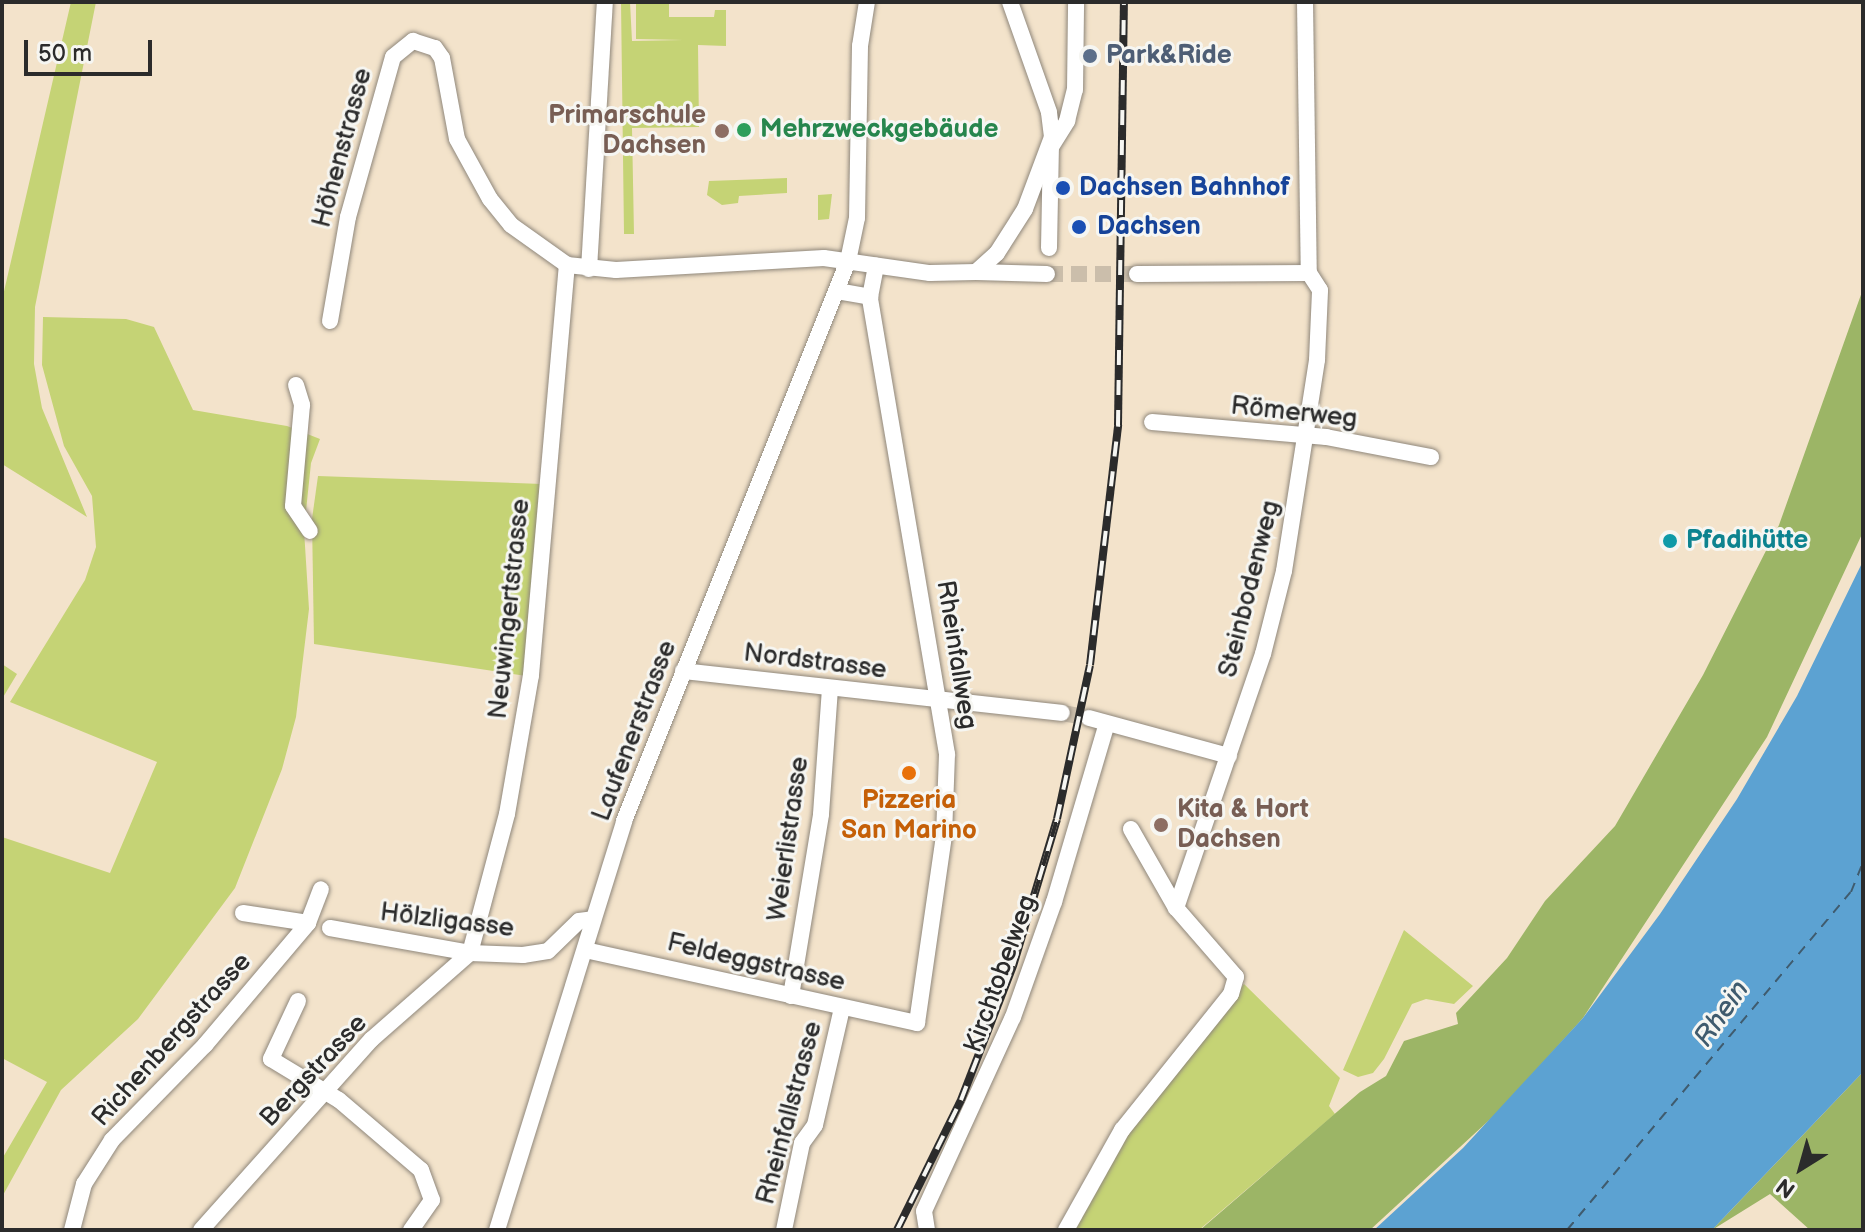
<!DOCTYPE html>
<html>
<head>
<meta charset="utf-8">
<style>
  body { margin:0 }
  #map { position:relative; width:1865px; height:1232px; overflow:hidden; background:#f3e3cb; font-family:"Balsamiq Sans",sans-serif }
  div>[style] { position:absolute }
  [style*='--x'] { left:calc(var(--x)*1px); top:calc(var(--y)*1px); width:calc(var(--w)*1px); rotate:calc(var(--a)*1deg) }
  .green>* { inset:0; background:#c5d375 }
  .forest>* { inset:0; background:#9cb566 }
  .water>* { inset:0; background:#5ca2d2 }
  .ferry>* { height:2px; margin-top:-1px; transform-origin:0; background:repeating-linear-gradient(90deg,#3f5b6e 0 10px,transparent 0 18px) }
  .minor-tunnel>* { height:16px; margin-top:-8px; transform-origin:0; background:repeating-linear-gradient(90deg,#cbbeab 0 16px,transparent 0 24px) }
  .roads { filter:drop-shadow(0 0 2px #8f877b) drop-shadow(0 0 2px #8f877b) }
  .minor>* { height:16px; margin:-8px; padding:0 8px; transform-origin:8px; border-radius:8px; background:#fff }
  .rail>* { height:8px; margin-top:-4px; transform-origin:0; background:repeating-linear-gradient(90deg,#f6f6f2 0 15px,#2b2b2b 0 30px); box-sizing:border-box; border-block:2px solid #2b2b2b }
  .dots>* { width:22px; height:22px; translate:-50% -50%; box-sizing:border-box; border:4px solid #f6f6f2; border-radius:50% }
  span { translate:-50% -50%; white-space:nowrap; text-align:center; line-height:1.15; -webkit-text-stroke:6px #f6f6f2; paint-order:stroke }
  .service-label { font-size:26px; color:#4e5e75; font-weight:700 }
  .left { translate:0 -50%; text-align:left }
  .education-label { font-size:26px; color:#785e54; font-weight:700 }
  .right { translate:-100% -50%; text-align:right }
  .leisure-label { font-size:26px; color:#27864d; font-weight:700 }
  .street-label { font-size:26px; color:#2b2b2b }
  .transit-label { font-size:26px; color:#164399; font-weight:700 }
  .culture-label { font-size:26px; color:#0d838f; font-weight:700 }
  .food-label { font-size:26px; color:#c56008; font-weight:700 }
  .water-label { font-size:28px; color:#3f5b6e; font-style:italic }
  .frame { position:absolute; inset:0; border:4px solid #2b2b2b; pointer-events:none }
  .north { position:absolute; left:1761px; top:1128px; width:80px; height:80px; -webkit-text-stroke:6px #f6f6f2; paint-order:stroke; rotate:217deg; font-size:22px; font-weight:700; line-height:32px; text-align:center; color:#2b2b2b }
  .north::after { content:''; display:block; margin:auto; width:28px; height:36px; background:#2b2b2b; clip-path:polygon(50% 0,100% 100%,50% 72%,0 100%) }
  .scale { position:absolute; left:24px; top:40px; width:128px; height:36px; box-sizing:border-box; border:4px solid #2b2b2b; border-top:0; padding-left:10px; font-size:24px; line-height:28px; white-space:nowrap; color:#2b2b2b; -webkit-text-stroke:6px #f6f6f2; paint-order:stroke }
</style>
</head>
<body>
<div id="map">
  <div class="green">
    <i style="clip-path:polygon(71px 2px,96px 2px,35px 307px,34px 364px,42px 408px,87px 517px,2px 464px,2px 300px)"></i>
    <i style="clip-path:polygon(621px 2px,630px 2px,632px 41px,683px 40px,636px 39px,636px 4px,669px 4px,669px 17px,714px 17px,715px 10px,726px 10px,726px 46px,698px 45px,699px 127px,632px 128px,634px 234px,624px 234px)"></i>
    <i style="clip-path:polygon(787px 178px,787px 193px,739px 196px,738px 203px,722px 205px,707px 195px,709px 181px)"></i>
    <i style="clip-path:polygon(832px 194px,829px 219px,818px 220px,818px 195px)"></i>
    <i style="clip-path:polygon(43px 317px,126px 319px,154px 327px,193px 410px,287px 426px,320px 439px,311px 463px,304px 530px,309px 609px,296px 717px,282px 769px,235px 888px,138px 1019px,61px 1090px,2px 1197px,2px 1159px,47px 1082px,2px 1058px,2px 837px,110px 873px,157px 762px,10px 702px,85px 580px,96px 547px,92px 496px,64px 446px,42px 365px)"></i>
    <i style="clip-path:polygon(318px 476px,542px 484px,526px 676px,314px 644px,312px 519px)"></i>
    <i style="clip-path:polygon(2px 664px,17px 674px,2px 699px)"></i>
    <i style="clip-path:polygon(1404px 930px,1473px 986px,1454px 1004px,1426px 999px,1412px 1004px,1384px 1059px,1373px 1073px,1358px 1077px,1343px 1070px)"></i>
    <i style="clip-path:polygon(1244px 984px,1340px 1078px,1329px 1106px,1335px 1114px,1199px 1230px,1070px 1230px,1124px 1133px)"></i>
  </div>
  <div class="forest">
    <i style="clip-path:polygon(1863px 289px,1863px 532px,1767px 737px,1583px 1018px,1498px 1112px,1370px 1230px,1200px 1230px,1360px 1092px,1386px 1076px,1404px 1041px,1458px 1024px,1456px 1013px,1507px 958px,1545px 901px,1615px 826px,1703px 675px,1779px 525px)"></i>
    <i style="clip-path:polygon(1863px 1072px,1863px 1230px,1810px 1230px,1770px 1194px,1712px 1230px)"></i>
  </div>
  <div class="water">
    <i style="clip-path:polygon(1863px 561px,1863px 1072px,1712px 1230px,1374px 1230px,1463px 1148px,1583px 1018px,1660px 914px,1737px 799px,1797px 696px)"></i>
  </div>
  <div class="ferry">
    <i style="--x:1567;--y:1230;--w:441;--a:-50"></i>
    <i style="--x:1851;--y:892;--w:32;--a:-68"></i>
  </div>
  <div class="minor-tunnel">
    <i style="--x:1047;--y:274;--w:90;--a:0"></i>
    <i style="--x:1062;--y:713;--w:27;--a:10"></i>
  </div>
  <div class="roads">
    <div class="minor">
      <i style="--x:1305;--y:2;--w:271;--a:89.2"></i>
      <i style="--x:1049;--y:248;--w:101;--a:-88.9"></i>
      <i style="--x:1051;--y:147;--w:31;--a:-58"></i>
      <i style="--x:1067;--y:121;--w:32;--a:-76"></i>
      <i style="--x:1075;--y:90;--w:88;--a:-89.3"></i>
      <i style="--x:589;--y:269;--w:267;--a:-86.6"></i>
      <i style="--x:976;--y:272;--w:71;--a:1.6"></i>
      <i style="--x:1137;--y:274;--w:172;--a:-0.3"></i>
      <i style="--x:837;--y:291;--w:34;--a:10"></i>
      <i style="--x:870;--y:297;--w:32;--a:-79"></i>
      <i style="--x:330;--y:321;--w:106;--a:-80.2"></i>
      <i style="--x:348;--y:217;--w:166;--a:-74.3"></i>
      <i style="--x:393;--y:57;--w:26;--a:-39"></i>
      <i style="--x:413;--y:41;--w:23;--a:18"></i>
      <i style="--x:435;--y:48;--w:12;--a:55"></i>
      <i style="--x:442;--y:58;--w:82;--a:79.5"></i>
      <i style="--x:457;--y:139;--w:68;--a:61.2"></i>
      <i style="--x:490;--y:199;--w:33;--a:51"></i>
      <i style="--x:511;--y:225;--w:69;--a:35.5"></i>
      <i style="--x:567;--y:265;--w:49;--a:5.8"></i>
      <i style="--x:616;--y:270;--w:208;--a:-3.3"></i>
      <i style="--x:824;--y:258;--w:107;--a:8.1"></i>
      <i style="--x:930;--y:273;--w:46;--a:-1.2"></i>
      <i style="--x:976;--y:272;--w:28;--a:-42"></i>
      <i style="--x:997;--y:253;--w:52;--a:-57.5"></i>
      <i style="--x:1025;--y:209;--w:77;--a:-69.4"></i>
      <i style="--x:1052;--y:137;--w:25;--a:-97"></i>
      <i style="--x:1049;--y:112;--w:117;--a:-109.5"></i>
      <i style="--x:296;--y:385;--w:21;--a:73"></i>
      <i style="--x:302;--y:405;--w:101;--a:95.1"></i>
      <i style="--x:293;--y:506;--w:30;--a:56"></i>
      <i style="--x:1152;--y:422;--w:175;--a:4.9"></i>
      <i style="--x:1326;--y:437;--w:107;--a:10.8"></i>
      <i style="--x:683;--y:671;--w:381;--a:6.3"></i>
      <i style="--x:1089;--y:718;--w:145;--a:15.2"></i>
      <i style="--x:1176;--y:908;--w:268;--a:-71.1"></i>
      <i style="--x:1263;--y:654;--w:86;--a:-75.8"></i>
      <i style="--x:1284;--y:571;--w:214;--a:-81.1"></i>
      <i style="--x:1317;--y:360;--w:70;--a:-87.5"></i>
      <i style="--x:1320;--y:290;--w:20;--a:-123"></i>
      <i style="--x:243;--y:913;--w:66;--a:8.7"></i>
      <i style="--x:330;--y:928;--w:142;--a:10.1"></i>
      <i style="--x:470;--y:953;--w:53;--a:2.2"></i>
      <i style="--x:523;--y:955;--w:25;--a:-9"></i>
      <i style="--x:548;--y:951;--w:43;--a:-44.1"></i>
      <i style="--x:579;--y:921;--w:14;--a:-8"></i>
      <i style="--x:585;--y:950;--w:340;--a:12.4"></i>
      <i style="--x:917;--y:1023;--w:189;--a:-81.8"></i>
      <i style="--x:944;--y:836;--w:82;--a:-87.9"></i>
      <i style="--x:947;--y:754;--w:463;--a:-99.6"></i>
      <i style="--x:791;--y:996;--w:184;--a:-80.6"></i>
      <i style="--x:821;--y:814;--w:126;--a:-85.9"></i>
      <i style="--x:298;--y:1001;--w:64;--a:115"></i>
      <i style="--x:271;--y:1059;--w:79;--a:31.1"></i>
      <i style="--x:339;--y:1100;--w:108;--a:40.5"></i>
      <i style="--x:421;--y:1170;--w:32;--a:70"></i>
      <i style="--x:432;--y:1200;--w:37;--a:125"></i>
      <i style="--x:72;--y:1230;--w:48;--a:-75.4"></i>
      <i style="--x:84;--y:1184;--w:52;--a:-57.5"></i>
      <i style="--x:112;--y:1140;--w:133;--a:-45.6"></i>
      <i style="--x:205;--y:1045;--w:160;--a:-49.8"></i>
      <i style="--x:308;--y:923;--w:36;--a:-69"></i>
      <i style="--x:201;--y:1230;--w:256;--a:-48.2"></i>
      <i style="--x:372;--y:1039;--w:130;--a:-41.3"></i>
      <i style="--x:470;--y:953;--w:144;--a:-75.1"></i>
      <i style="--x:507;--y:814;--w:141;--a:-80.2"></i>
      <i style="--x:531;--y:675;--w:412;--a:-85"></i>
      <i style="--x:497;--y:1230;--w:428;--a:-72.7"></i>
      <i style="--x:624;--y:821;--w:603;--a:-68.2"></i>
      <i style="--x:848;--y:261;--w:44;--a:-78.2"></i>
      <i style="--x:857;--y:218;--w:172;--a:-89"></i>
      <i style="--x:860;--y:46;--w:45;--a:-81"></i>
      <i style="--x:784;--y:1230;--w:89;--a:-78.3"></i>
      <i style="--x:802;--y:1143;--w:22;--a:-54"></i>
      <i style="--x:815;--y:1125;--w:120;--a:-77"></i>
      <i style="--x:927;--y:1230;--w:19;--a:-99"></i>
      <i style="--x:924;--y:1211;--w:213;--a:-65.4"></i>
      <i style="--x:1013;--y:1017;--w:122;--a:-70.4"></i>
      <i style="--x:1054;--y:902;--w:183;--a:-73.5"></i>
      <i style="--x:1066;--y:1230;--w:115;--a:-60.8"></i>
      <i style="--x:1122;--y:1130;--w:174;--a:-51.3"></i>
      <i style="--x:1231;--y:994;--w:18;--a:-74"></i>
      <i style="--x:1236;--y:977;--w:91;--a:-131"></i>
      <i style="--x:1176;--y:908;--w:91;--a:-119.7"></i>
    </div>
  </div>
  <div class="rail">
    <i style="--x:897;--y:1230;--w:145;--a:-63.8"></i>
    <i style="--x:961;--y:1100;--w:144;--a:-68.8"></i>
    <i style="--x:1013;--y:966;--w:153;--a:-73.3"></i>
    <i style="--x:1057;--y:819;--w:157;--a:-77.9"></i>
    <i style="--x:1090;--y:665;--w:242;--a:-83.3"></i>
    <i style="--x:1118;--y:425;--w:423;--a:-89.2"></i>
  </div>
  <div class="dots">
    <i style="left:1090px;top:56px;background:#5c6f8a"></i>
    <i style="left:744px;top:130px;background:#2e9e5b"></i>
    <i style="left:722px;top:131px;background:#8d6e63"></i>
    <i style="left:1063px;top:188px;background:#1a4fb4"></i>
    <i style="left:1079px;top:227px;background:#1a4fb4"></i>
    <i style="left:1670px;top:541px;background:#0f9aa8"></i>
    <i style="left:909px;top:773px;background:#e8710a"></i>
    <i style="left:1161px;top:825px;background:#8d6e63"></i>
  </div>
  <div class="service-label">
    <span class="left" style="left:1106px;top:56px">Park&amp;Ride</span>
  </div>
  <div class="education-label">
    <span class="right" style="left:706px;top:131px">Primarschule<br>Dachsen</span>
    <span class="left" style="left:1177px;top:825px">Kita &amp; Hort<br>Dachsen</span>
  </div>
  <div class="leisure-label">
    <span class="left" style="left:760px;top:130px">Mehrzweckgebäude</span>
  </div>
  <div class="street-label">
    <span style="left:343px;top:148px;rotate:-75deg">Höhenstrasse</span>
    <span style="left:1294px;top:413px;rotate:6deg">Römerweg</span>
    <span style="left:1250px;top:589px;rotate:-76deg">Steinbodenweg</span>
    <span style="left:510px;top:609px;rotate:-84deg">Neuwingertstrasse</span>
    <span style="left:956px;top:655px;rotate:81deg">Rheinfallweg</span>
    <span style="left:815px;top:662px;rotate:7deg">Nordstrasse</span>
    <span style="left:635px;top:731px;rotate:-69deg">Laufenerstrasse</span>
    <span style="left:789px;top:839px;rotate:-82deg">Weierlistrasse</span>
    <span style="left:447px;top:921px;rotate:7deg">Hölzligasse</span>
    <span style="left:756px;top:963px;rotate:13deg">Feldeggstrasse</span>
    <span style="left:1001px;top:974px;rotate:-70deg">Kirchtobelweg</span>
    <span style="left:172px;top:1040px;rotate:-48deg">Richenbergstrasse</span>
    <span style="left:314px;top:1071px;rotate:-47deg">Bergstrasse</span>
    <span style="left:790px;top:1113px;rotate:-75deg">Rheinfallstrasse</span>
  </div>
  <div class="transit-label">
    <span class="left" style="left:1079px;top:188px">Dachsen Bahnhof</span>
    <span class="left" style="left:1097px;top:227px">Dachsen</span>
  </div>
  <div class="culture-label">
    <span class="left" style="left:1686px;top:541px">Pfadihütte</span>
  </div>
  <div class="food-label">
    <span style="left:909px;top:816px">Pizzeria<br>San Marino</span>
  </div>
  <div class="water-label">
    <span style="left:1722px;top:1014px;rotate:-55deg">Rhein</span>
  </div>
  <div class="frame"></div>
  <div class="north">N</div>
  <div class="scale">50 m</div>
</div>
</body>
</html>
